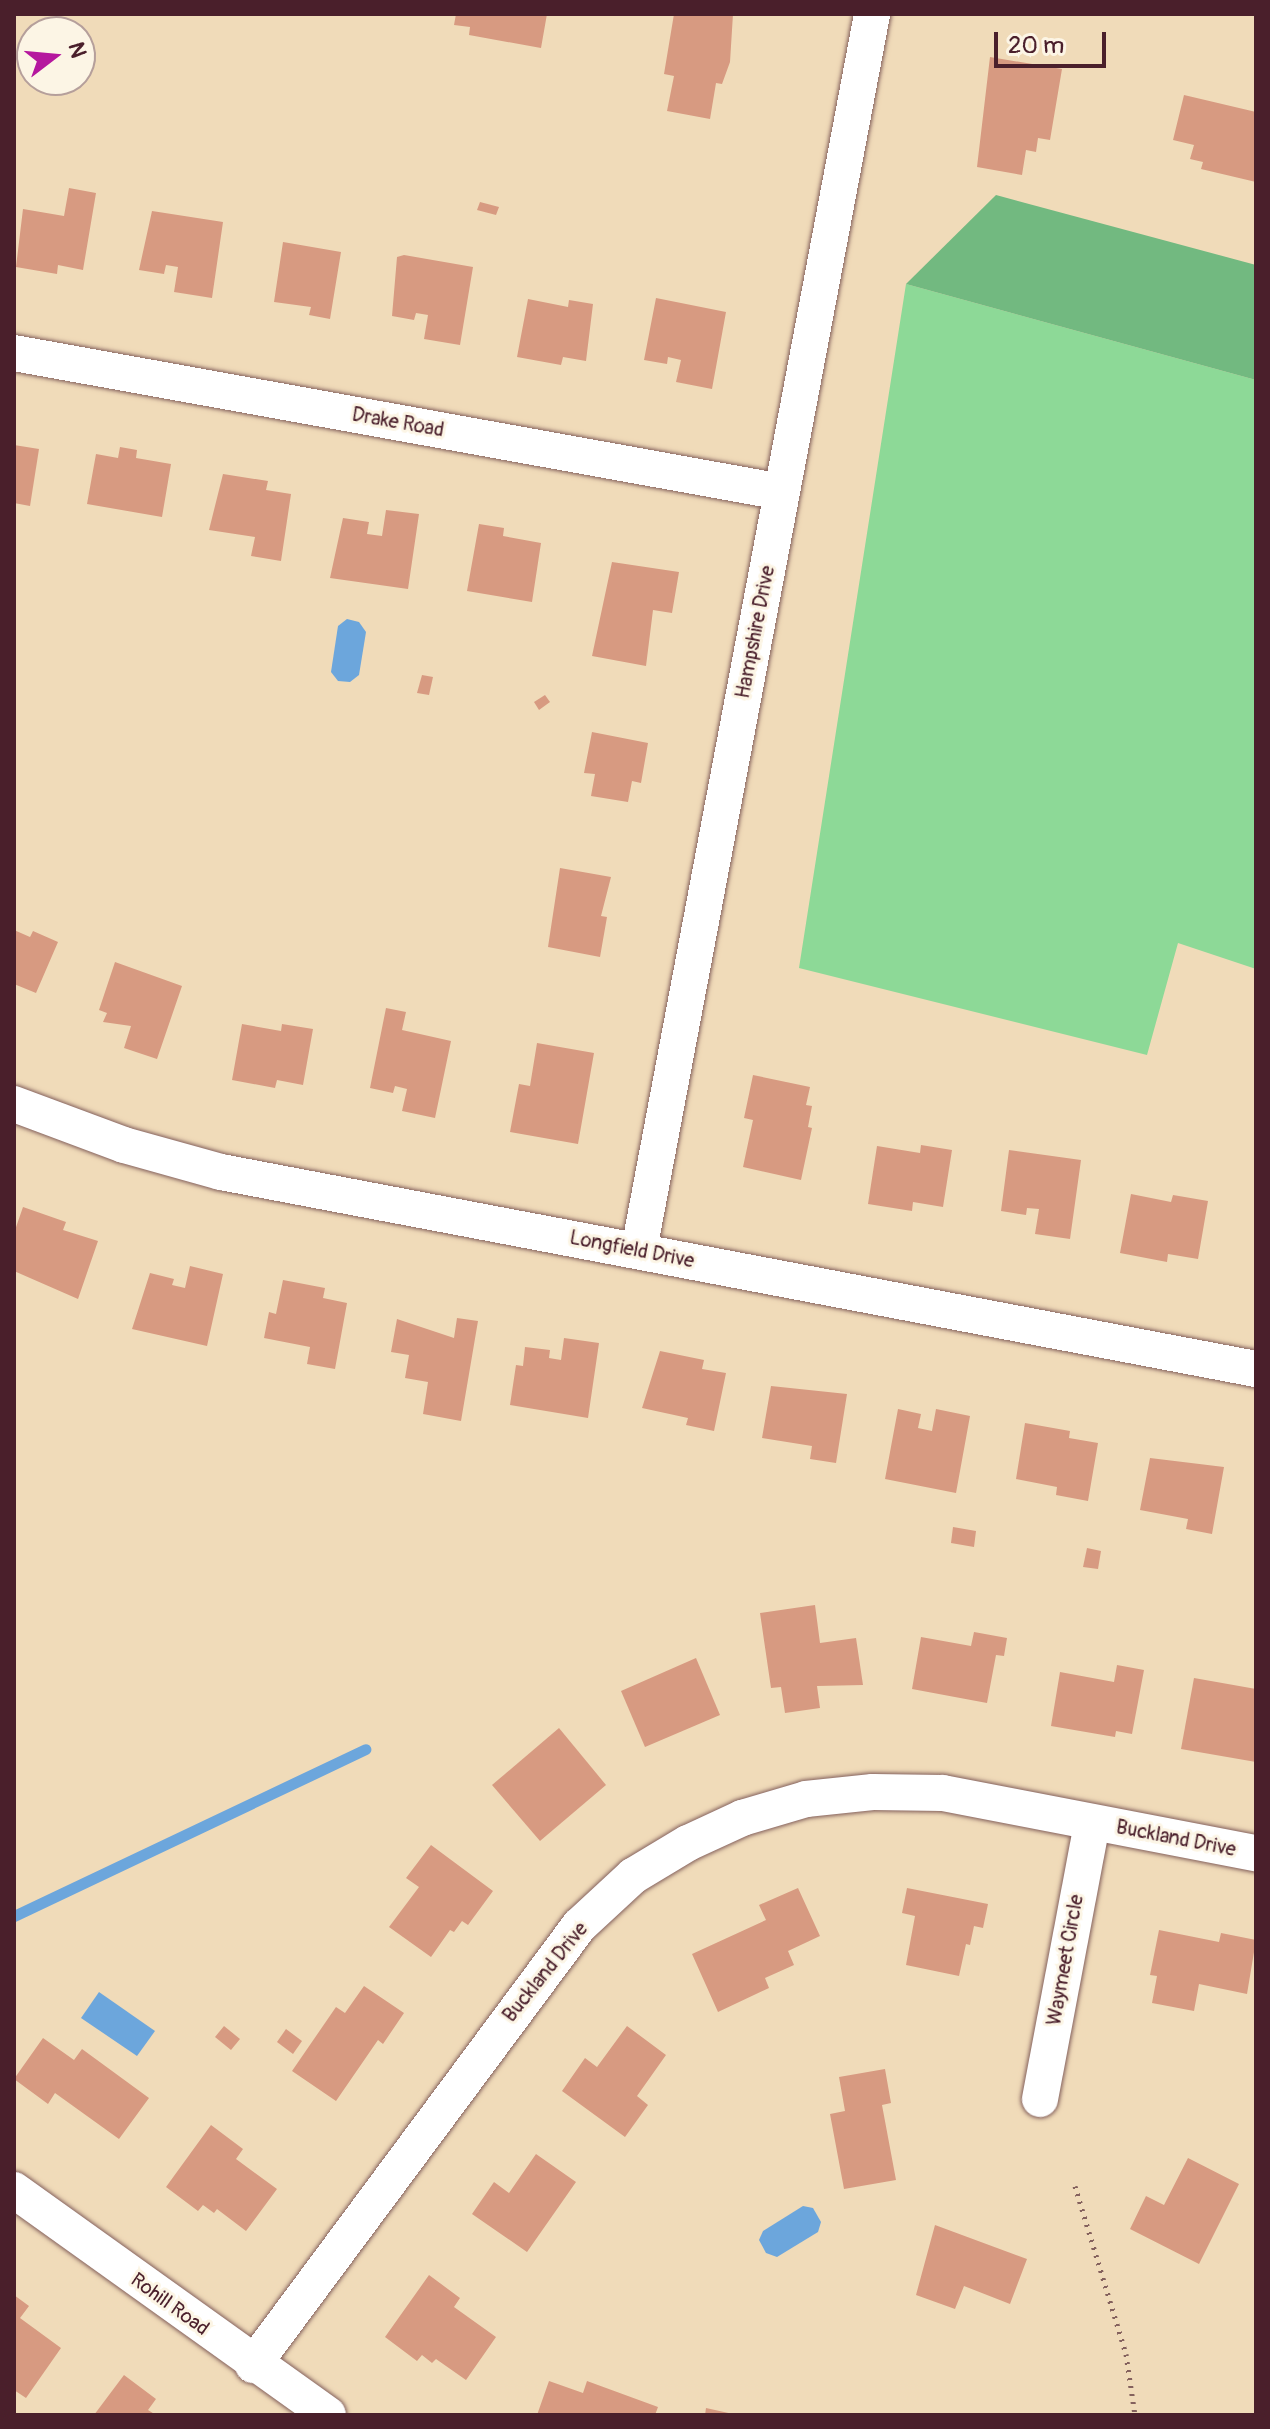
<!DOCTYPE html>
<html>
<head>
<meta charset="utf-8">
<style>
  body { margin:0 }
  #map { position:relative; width:1270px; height:2429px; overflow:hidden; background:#f0dbb9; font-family:Pangolin,sans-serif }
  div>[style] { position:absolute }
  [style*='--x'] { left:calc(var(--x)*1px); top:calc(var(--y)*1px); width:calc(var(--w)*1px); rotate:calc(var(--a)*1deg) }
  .green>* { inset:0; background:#8dd997 }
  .forest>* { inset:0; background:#72b980 }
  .water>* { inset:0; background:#6ca6dc }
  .stream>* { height:11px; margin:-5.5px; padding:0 5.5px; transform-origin:5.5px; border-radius:5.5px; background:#6ca6dc }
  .building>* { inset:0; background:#d79a81 }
  .path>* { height:5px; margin-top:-2.5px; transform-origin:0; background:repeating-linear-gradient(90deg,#84615d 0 2px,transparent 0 8px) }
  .roads { filter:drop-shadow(0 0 2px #84615d) drop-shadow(0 0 2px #84615d) }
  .minor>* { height:36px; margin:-18px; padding:0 18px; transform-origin:18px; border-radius:18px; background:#fff }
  span { translate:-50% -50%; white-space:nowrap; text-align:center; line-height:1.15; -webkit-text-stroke:6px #fcf5e5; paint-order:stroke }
  .street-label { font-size:20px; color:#4a1f2b }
  .frame { position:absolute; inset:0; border:16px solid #4a1f2b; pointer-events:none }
  .north { position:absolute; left:16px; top:16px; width:80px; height:80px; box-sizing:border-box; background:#fcf5e5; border:2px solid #b59f9b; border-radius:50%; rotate:74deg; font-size:22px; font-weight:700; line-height:32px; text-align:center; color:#4a1f2b }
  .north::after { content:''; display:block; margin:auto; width:28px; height:36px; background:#b5179e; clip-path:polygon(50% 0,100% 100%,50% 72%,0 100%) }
  .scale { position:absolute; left:994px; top:32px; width:112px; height:36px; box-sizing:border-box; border:4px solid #4a1f2b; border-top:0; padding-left:10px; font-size:24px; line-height:28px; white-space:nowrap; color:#4a1f2b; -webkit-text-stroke:6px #fcf5e5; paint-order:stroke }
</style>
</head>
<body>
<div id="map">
  <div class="green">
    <i style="clip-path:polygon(906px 284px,1256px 380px,1256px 969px,1178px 943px,1147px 1055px,799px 968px)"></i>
  </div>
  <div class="forest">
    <i style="clip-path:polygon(996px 195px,1256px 265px,1256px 380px,906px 284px)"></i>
  </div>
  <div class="water">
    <i style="clip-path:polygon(347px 619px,359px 622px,366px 632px,359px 675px,350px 682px,338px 681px,331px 672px,338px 626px)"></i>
    <i style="clip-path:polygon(99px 1992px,155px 2031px,137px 2056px,81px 2018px)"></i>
    <i style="clip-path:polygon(803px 2206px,813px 2208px,821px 2222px,818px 2232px,777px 2257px,766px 2253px,759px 2240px,763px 2231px)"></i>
  </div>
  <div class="stream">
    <i style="--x:14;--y:1916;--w:389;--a:-25.4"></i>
  </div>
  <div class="building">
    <i style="clip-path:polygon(456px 14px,547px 14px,541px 48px,469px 35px,470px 27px,454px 25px)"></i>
    <i style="clip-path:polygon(674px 14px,733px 14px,730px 62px,722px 84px,716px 83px,710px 119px,667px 111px,674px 76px,664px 74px)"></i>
    <i style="clip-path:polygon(990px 57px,1062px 69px,1050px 140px,1038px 138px,1036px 152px,1026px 150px,1022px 175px,977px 167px)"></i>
    <i style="clip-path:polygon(1184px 95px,1256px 112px,1256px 182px,1201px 169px,1203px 162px,1190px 159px,1194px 145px,1173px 140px)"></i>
    <i style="clip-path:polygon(69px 188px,96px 193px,83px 270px,58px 265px,57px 274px,16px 267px,23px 209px,64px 216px)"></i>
    <i style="clip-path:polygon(480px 202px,499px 207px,496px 215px,477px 210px)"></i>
    <i style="clip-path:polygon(152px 211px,223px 222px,212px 298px,174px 292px,178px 267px,166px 265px,164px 274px,139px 270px)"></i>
    <i style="clip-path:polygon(283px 242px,341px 252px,330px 319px,309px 315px,311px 307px,274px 302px)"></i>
    <i style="clip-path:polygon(404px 255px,473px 267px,460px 345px,424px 339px,428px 315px,416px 313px,414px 320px,392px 316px,397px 257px)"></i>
    <i style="clip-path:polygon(656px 298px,726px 312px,712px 389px,676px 382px,681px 360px,668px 357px,667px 364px,644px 360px)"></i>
    <i style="clip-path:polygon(528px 299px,568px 307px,569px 300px,593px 304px,586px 361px,563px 357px,561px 365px,517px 357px)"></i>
    <i style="clip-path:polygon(14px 445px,39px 449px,30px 506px,14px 503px)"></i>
    <i style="clip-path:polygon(120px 447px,137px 450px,136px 458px,171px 464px,162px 517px,87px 504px,96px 454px,118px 458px)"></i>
    <i style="clip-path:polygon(223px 474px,268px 481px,266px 490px,291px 494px,281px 561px,251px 556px,255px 537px,209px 530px)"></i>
    <i style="clip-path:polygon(386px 510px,419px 514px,408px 589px,330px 578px,343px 518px,369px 522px,367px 534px,382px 536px)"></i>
    <i style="clip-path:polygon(479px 524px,504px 528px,503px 536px,541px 543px,532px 602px,467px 591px)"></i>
    <i style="clip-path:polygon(612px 562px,679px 572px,672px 613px,653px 610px,646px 666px,592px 656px)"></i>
    <i style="clip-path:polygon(422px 675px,433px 677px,429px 695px,417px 693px)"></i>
    <i style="clip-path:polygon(545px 695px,550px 702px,539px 710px,534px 702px)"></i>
    <i style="clip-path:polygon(592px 732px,648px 743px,641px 783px,632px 781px,628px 802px,591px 796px,595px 774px,584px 773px)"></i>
    <i style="clip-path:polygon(560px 868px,611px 877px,601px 916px,607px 917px,600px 957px,548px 947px)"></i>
    <i style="clip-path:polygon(14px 930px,30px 937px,33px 931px,58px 942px,36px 993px,14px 984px)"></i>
    <i style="clip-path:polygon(115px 962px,182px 986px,157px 1059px,124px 1048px,131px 1026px,103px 1022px,107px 1013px,99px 1010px)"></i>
    <i style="clip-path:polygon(386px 1008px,406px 1012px,402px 1030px,451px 1041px,435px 1118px,402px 1111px,407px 1089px,395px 1086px,393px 1093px,370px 1088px)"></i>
    <i style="clip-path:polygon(242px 1024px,281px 1031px,282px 1024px,313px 1029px,303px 1085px,277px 1080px,275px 1088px,232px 1080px)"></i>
    <i style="clip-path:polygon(537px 1043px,594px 1053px,578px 1144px,510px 1132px,519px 1084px,530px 1086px)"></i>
    <i style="clip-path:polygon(753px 1075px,810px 1087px,806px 1105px,812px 1106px,808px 1127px,812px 1128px,801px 1180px,743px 1167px,753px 1120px,744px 1118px)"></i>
    <i style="clip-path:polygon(921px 1145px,952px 1150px,943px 1207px,913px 1202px,912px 1211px,868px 1204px,877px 1146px,920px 1153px)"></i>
    <i style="clip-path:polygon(1009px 1150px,1081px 1160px,1070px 1239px,1035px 1234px,1039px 1209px,1027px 1208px,1026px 1215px,1001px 1211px)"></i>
    <i style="clip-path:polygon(1131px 1194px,1171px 1202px,1173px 1195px,1208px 1201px,1198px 1259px,1168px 1254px,1167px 1262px,1120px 1253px)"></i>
    <i style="clip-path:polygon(23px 1207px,66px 1222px,63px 1230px,98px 1241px,78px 1299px,14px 1271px,14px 1233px)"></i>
    <i style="clip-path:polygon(190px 1266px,223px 1274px,207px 1346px,132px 1329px,150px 1273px,174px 1279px,172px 1285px,185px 1288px)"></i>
    <i style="clip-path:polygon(283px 1280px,325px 1288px,323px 1298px,347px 1303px,335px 1369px,307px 1364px,310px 1347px,264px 1338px,269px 1312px,276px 1314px)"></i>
    <i style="clip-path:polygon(457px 1318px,478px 1321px,461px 1421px,423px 1414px,428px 1382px,405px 1378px,409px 1355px,391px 1352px,397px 1319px,454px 1338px)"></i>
    <i style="clip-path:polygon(564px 1338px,599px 1343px,588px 1418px,510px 1405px,516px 1365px,523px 1366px,525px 1347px,550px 1350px,549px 1358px,561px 1360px)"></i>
    <i style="clip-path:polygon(660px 1351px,704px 1360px,702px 1369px,726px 1373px,714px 1431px,686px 1425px,688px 1418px,642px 1408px)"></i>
    <i style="clip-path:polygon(771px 1386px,847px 1394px,836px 1463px,810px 1459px,812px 1446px,762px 1438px)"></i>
    <i style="clip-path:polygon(898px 1409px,921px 1414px,918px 1428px,932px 1431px,936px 1409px,970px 1416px,956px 1493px,885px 1479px)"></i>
    <i style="clip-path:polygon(1025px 1423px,1070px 1431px,1069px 1438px,1098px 1443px,1088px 1501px,1056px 1495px,1057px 1487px,1016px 1479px)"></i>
    <i style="clip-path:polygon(1150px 1458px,1224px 1467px,1212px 1534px,1186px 1529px,1188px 1519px,1140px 1510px)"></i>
    <i style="clip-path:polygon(953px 1527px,976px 1531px,974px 1547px,951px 1543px)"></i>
    <i style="clip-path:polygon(1087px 1548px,1101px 1551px,1098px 1569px,1083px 1567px)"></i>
    <i style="clip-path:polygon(815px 1605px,820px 1643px,856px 1638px,863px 1685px,817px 1686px,820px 1708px,785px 1713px,781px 1687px,771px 1688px,760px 1613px)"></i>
    <i style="clip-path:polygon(974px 1632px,1007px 1638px,1004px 1656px,996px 1655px,987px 1703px,912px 1689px,921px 1637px,971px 1646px)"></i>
    <i style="clip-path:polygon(696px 1658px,720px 1715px,645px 1747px,621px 1691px)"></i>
    <i style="clip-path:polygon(1117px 1665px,1144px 1670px,1132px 1734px,1116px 1731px,1115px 1737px,1051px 1726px,1060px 1672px,1114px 1682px)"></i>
    <i style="clip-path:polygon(1194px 1678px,1256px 1689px,1256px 1762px,1181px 1749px)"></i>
    <i style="clip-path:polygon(559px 1728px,606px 1785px,540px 1841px,492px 1785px)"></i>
    <i style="clip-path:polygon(431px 1845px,493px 1891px,468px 1925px,462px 1921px,454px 1932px,450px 1930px,431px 1957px,389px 1927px,419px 1887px,406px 1878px)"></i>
    <i style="clip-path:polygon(798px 1888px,820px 1936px,788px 1951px,794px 1965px,765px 1978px,769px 1988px,718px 2012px,692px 1954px,766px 1920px,759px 1905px)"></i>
    <i style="clip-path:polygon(907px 1888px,988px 1904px,983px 1928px,974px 1926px,970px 1945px,966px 1944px,959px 1976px,906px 1965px,915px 1916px,902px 1913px)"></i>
    <i style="clip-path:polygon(1159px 1930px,1219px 1942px,1221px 1933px,1256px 1940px,1247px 1994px,1199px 1984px,1194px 2011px,1152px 2003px,1157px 1976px,1150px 1975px)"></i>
    <i style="clip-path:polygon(364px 1986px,404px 2013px,383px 2044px,378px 2040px,336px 2101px,292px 2071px,336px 2007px,345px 2013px)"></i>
    <i style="clip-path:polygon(224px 2026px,240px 2039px,231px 2050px,215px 2037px)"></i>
    <i style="clip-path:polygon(627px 2026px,666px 2055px,637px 2096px,648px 2105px,625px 2137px,562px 2091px,585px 2058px,597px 2067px)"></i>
    <i style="clip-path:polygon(286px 2029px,302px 2041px,293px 2054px,277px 2042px)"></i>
    <i style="clip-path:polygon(43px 2038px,74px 2060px,82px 2049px,149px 2098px,119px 2139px,55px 2093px,48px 2104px,14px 2079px)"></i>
    <i style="clip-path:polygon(885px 2069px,891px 2103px,882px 2105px,896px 2180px,844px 2189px,830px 2114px,845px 2111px,839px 2077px)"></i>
    <i style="clip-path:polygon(211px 2125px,243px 2149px,236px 2159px,277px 2189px,246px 2231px,217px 2209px,214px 2213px,203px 2205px,198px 2211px,166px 2187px)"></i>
    <i style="clip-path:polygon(536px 2154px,576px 2182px,527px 2252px,472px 2214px,494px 2182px,509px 2193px)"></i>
    <i style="clip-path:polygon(1188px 2158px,1239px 2184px,1199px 2264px,1130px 2229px,1146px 2196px,1164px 2205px)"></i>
    <i style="clip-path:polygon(935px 2225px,1027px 2259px,1010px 2304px,964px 2286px,955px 2309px,916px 2295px)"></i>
    <i style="clip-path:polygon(429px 2275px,460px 2298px,454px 2307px,496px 2337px,466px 2380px,436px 2359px,432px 2363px,422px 2355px,417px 2361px,385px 2337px)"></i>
    <i style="clip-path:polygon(14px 2295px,29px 2306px,20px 2318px,61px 2348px,26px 2398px,14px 2390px)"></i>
    <i style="clip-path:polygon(124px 2375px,156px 2399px,148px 2410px,156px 2415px,94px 2415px)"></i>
    <i style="clip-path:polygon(549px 2381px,583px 2393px,587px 2381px,658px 2407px,655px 2415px,537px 2415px)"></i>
    <i style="clip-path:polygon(706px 2408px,733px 2414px,733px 2415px,705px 2415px)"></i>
  </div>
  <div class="path">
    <i style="--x:1075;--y:2186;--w:176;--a:73.1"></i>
    <i style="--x:1126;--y:2354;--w:62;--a:81.6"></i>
  </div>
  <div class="roads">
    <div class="minor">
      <i style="--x:14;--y:353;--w:780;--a:10.26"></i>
      <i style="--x:14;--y:1104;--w:117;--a:20.4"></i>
      <i style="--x:124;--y:1145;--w:101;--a:15.6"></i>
      <i style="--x:221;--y:1172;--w:1054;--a:10.78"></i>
      <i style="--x:639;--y:1250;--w:1258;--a:-79.32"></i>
      <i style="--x:1040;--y:2099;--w:281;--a:-79.3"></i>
      <i style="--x:14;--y:2190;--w:386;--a:35.6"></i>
      <i style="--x:253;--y:2365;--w:547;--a:-53.4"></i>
      <i style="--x:579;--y:1926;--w:74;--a:-42.8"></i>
      <i style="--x:633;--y:1876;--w:64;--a:-31"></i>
      <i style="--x:688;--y:1843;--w:60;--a:-24.8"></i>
      <i style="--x:742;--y:1818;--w:67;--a:-16.5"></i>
      <i style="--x:806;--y:1799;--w:67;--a:-6"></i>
      <i style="--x:873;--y:1792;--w:70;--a:0.8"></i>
      <i style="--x:943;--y:1793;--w:319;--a:10.9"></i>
    </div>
  </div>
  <div class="street-label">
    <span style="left:398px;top:422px;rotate:10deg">Drake Road</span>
    <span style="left:755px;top:632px;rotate:-79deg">Hampshire Drive</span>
    <span style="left:632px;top:1249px;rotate:11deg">Longfield Drive</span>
    <span style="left:1176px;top:1838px;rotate:11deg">Buckland Drive</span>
    <span style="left:1065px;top:1960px;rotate:-80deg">Waymeet Circle</span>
    <span style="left:545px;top:1972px;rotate:-51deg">Buckland Drive</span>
    <span style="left:170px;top:2304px;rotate:36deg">Rohill Road</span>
  </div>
  <div class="frame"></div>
  <div class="north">N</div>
  <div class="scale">20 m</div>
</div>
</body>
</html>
